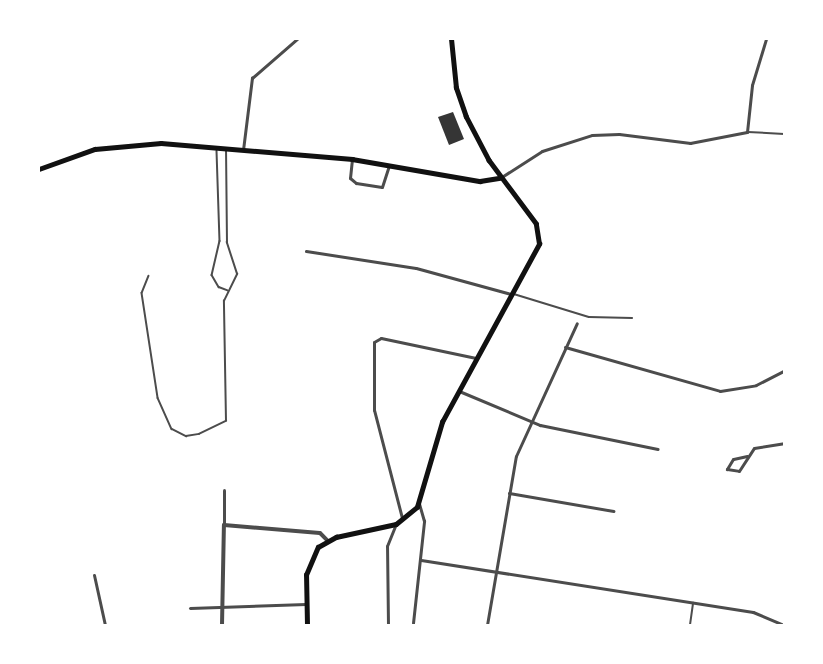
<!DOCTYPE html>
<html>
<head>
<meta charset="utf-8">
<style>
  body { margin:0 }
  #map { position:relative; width:823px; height:664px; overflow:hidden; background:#fff; font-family:"Sofia Sans Condensed",sans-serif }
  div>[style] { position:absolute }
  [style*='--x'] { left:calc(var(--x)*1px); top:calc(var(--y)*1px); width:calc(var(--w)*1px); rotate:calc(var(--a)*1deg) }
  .building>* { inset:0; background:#353535 }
  .service>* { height:1.5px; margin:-0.75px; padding:0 0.75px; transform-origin:0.75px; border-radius:0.75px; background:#4c4c4c }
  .minor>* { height:3px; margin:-1.5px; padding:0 1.5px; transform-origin:1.5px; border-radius:1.5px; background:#4c4c4c }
  .tertiary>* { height:4px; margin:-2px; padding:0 2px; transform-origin:2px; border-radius:2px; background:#4c4c4c }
  .secondary>* { height:4.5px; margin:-2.25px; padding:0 2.25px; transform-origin:2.25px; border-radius:2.25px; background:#111 }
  span { translate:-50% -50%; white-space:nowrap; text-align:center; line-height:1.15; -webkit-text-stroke:6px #fff; paint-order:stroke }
  .frame { position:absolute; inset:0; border:40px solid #fff; pointer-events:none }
</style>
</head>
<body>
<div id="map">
  <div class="building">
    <i style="clip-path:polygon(453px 112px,464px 139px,449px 145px,438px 117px)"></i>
  </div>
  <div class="service">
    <i style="--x:748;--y:132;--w:36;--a:3"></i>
    <i style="--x:217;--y:151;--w:90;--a:88.1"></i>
    <i style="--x:220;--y:241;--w:35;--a:103"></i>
    <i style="--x:212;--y:275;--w:14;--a:60"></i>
    <i style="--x:219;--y:287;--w:9;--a:21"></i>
    <i style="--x:149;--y:276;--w:18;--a:112"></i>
    <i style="--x:142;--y:293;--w:106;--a:81.3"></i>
    <i style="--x:158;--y:398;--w:34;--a:66"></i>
    <i style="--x:172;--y:429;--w:16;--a:27"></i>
    <i style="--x:186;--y:436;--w:13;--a:-9"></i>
    <i style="--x:199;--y:434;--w:30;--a:-26"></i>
    <i style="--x:226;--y:421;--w:120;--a:-91"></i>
    <i style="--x:224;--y:301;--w:30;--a:-64"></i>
    <i style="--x:237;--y:274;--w:33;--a:-108"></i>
    <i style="--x:227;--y:243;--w:93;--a:-90.6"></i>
    <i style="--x:514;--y:294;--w:78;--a:17"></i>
    <i style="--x:589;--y:317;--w:43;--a:1.3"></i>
    <i style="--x:690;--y:625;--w:22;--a:-82"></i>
  </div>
  <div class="minor">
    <i style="--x:243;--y:150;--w:73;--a:-82.9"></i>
    <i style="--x:252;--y:78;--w:60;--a:-40.9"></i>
    <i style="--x:352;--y:159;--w:19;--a:96"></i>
    <i style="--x:350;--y:178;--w:8;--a:40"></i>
    <i style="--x:356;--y:183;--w:26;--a:9"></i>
    <i style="--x:382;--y:187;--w:22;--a:-72"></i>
    <i style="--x:500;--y:178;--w:50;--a:-32.7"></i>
    <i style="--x:542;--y:151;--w:52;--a:-17.7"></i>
    <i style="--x:592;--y:135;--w:27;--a:-2"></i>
    <i style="--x:619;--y:134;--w:72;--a:7.2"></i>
    <i style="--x:690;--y:143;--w:58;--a:-10.9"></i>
    <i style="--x:747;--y:132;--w:47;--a:-83.9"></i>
    <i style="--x:752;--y:85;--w:48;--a:-73.1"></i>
    <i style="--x:306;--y:251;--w:111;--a:8.8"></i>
    <i style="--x:416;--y:268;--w:98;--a:15.3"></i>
    <i style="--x:565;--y:347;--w:161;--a:15.8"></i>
    <i style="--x:720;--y:391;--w:36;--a:-9"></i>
    <i style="--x:756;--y:385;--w:31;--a:-27"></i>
    <i style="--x:459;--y:391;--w:88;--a:22.8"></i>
    <i style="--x:540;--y:425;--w:120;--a:11.5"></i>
    <i style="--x:747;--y:456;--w:14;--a:168"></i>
    <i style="--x:733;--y:459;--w:12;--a:121"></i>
    <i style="--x:727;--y:469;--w:12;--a:9"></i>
    <i style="--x:739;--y:471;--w:27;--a:-57"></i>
    <i style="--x:754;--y:448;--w:30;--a:-9"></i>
    <i style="--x:509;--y:493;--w:106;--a:9.8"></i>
    <i style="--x:402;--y:518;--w:112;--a:-104.5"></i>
    <i style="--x:374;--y:410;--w:68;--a:-90"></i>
    <i style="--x:374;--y:342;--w:8;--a:-30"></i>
    <i style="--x:381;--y:338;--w:97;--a:11.9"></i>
    <i style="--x:224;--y:525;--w:35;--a:-90"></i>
    <i style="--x:421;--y:560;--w:336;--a:8.9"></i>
    <i style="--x:753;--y:612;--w:33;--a:23"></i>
    <i style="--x:94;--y:575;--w:51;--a:77.6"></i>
    <i style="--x:190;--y:608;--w:116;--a:-2"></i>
    <i style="--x:413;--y:623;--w:103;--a:-83.8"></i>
    <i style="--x:424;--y:521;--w:19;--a:-106"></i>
    <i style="--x:388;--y:625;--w:79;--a:-90.7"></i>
    <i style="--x:387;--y:546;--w:24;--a:-68"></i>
    <i style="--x:487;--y:625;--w:171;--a:-80.3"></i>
    <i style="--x:516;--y:456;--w:146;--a:-65.4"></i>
  </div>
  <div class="tertiary">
    <i style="--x:222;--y:625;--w:100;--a:-88.9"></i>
    <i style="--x:224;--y:525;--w:96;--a:4.8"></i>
    <i style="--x:320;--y:533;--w:10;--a:45"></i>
  </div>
  <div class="secondary">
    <i style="--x:39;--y:169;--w:59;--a:-19.7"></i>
    <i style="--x:95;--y:149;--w:66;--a:-5.2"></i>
    <i style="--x:161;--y:143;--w:192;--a:4.8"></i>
    <i style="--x:352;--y:159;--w:130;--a:9.8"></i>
    <i style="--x:480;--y:181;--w:20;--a:-9"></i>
    <i style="--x:307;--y:625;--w:50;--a:-91.1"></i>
    <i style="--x:306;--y:575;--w:30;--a:-67"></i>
    <i style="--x:318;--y:547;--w:21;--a:-29"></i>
    <i style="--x:336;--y:537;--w:61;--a:-12.2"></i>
    <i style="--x:396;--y:524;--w:27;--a:-39"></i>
    <i style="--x:417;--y:507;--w:89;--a:-73.6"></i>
    <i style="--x:442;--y:422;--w:203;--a:-61.4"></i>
    <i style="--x:539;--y:244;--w:20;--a:-99"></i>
    <i style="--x:536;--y:224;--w:79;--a:-126.7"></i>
    <i style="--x:489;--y:161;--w:50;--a:-117.6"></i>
    <i style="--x:466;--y:117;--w:31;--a:-109"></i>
    <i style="--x:456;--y:88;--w:49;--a:-95.8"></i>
  </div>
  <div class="frame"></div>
</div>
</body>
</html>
